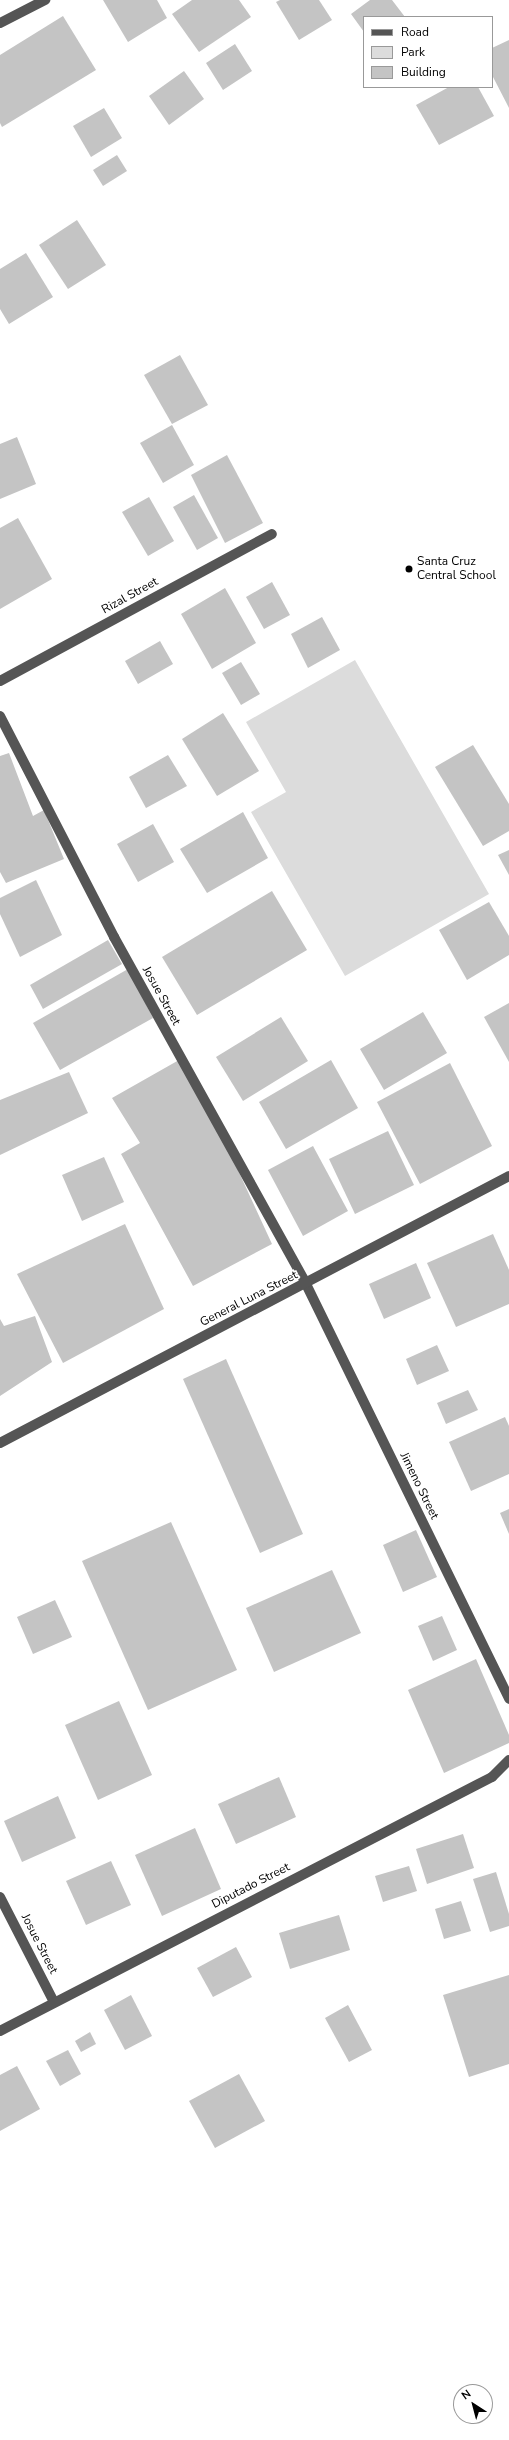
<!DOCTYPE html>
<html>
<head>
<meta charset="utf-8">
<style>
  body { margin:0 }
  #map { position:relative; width:509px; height:2440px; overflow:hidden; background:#fff; font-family:"Nunito Sans",sans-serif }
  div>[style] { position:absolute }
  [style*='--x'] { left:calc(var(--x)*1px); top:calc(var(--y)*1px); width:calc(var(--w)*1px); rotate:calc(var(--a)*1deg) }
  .green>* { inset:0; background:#dcdcdc }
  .building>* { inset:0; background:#c4c4c4 }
  .minor>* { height:10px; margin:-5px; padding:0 5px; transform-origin:5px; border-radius:5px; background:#555 }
  .dots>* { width:11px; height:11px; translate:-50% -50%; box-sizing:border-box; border:2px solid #fff; border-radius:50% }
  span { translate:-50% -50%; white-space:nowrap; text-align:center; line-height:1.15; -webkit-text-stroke:3.5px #fff; paint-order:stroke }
  .poi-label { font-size:12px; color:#000 }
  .left { translate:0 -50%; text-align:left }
  .street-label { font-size:12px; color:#000 }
  .legend { position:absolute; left:363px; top:16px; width:130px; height:72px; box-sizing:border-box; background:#fff; border:1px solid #999; margin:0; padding:5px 7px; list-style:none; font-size:12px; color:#000 }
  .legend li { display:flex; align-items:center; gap:8px; height:20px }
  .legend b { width:20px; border:1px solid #999 }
  .north { position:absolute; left:453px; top:2384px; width:40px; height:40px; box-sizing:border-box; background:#fff; border:1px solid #999; border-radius:50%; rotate:324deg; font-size:11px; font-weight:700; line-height:16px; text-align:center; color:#000 }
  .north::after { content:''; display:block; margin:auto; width:14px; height:18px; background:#000; clip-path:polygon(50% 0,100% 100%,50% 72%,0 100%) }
</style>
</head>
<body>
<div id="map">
  <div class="green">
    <i style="clip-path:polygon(355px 660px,489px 894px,345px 976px,251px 812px,286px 792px,246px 722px)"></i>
  </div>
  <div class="building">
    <i style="clip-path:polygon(103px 0,157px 0,167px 18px,128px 42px)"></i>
    <i style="clip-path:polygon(192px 0,239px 0,251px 17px,199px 52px,172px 14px)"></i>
    <i style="clip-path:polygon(280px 0,319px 0,332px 20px,299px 40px,276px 2px)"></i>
    <i style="clip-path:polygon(370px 0,392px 0,405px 17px,364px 17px,364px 32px,351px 14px)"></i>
    <i style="clip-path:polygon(63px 16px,96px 70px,2px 127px,0 123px,0 55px)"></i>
    <i style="clip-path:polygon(509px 40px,509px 108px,492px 75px,492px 48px)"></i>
    <i style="clip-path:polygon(235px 44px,252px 71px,223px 90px,206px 63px)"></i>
    <i style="clip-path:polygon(184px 71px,204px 99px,169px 125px,149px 96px)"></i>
    <i style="clip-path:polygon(449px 87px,478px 87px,494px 116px,439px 145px,416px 105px)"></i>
    <i style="clip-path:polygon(104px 108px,122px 138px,91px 157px,73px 126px)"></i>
    <i style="clip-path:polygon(117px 155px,127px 171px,103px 186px,93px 170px)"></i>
    <i style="clip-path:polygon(77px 220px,106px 265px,68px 289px,39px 245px)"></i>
    <i style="clip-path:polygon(26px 253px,53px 297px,9px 324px,0 309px,0 269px)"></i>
    <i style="clip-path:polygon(180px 355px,208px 405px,172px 424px,144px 375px)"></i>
    <i style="clip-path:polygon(172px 425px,194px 465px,163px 483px,140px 443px)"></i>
    <i style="clip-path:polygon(17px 437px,36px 484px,0 499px,0 444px)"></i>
    <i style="clip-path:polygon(227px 455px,263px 523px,225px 543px,191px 475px)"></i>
    <i style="clip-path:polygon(194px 495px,218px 538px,197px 550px,173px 507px)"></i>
    <i style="clip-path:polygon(149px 497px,174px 541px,148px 556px,122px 512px)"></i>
    <i style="clip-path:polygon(18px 518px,52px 579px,0 609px,0 528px)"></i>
    <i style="clip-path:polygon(272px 582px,290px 615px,264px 629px,246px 597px)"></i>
    <i style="clip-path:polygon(225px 588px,256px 643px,212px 669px,181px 614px)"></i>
    <i style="clip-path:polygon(322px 617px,340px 650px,308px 668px,291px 634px)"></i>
    <i style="clip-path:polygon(160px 641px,173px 664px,138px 684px,125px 661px)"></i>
    <i style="clip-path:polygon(241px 662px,260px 694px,241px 705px,222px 673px)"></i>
    <i style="clip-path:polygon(223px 713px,259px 771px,217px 796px,182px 739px)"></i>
    <i style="clip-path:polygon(473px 745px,509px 804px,509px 831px,483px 846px,435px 767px)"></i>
    <i style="clip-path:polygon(9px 753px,33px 816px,44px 810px,64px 859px,6px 883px,0 872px,0 756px)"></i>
    <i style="clip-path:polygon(168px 755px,187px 786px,146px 808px,129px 777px)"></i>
    <i style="clip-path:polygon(243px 812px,268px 858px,207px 893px,180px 849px)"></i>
    <i style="clip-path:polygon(153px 824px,174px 862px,138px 882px,117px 844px)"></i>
    <i style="clip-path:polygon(509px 850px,509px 875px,498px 855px)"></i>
    <i style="clip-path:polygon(36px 880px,62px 935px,20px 957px,0 914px,0 898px)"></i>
    <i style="clip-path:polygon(272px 891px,307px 950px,197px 1015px,162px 957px)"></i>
    <i style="clip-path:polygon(489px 902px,509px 936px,509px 955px,467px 980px,439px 930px)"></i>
    <i style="clip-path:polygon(108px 940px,122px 964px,43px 1009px,30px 985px)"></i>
    <i style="clip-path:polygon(128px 969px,153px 1018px,60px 1070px,33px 1023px)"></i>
    <i style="clip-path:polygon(509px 1003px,509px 1062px,484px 1017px)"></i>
    <i style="clip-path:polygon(423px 1012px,447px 1053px,384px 1090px,360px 1049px)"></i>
    <i style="clip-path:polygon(281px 1017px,308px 1061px,243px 1101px,216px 1057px)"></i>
    <i style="clip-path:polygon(179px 1060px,236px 1166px,272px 1244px,193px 1286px,121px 1154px,140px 1143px,112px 1098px)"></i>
    <i style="clip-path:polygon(331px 1060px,358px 1108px,286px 1149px,259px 1102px)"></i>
    <i style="clip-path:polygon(450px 1063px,492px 1146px,420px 1184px,377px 1102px)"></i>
    <i style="clip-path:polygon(69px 1072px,88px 1113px,0 1155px,0 1100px)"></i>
    <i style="clip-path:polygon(388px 1131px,414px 1185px,355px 1214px,329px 1159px)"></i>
    <i style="clip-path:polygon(313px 1146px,348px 1211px,303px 1236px,268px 1170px)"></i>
    <i style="clip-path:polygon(104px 1157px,124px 1202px,82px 1221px,62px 1175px)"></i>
    <i style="clip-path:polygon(125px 1224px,164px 1309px,63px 1363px,17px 1274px)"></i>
    <i style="clip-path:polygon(493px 1234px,509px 1270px,509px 1304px,456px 1327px,427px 1263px)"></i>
    <i style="clip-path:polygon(416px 1263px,431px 1298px,384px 1319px,369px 1284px)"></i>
    <i style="clip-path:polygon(35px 1316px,52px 1362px,0 1396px,0 1319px,4px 1326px)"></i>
    <i style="clip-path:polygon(437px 1345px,449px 1371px,417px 1385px,406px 1359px)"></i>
    <i style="clip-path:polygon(226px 1359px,303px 1534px,260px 1553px,183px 1379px)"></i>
    <i style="clip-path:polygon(468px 1390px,478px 1410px,446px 1424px,437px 1403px)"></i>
    <i style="clip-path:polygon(505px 1417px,509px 1426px,509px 1474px,471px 1491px,449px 1442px)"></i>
    <i style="clip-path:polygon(509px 1509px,509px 1534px,500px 1513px)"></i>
    <i style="clip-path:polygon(171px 1522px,237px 1670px,148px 1710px,82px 1561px)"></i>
    <i style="clip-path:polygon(416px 1530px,437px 1577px,403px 1592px,383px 1545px)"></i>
    <i style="clip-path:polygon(332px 1570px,361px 1633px,274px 1672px,246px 1608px)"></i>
    <i style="clip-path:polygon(55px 1600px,72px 1637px,33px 1654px,17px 1617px)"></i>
    <i style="clip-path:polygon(442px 1616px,457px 1650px,433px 1661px,418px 1626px)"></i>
    <i style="clip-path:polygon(476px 1659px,509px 1735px,509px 1743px,444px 1773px,408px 1690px)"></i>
    <i style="clip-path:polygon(119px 1701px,152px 1775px,98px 1800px,65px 1725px)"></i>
    <i style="clip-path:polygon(279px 1777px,296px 1817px,236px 1844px,218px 1804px)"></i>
    <i style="clip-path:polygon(58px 1796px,76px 1838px,22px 1862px,4px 1821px)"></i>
    <i style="clip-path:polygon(195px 1828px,221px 1889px,162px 1916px,135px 1855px)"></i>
    <i style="clip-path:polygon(463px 1834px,474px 1868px,427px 1884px,416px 1849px)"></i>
    <i style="clip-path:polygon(111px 1861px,131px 1905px,86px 1925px,66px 1881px)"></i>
    <i style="clip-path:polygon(409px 1866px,417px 1891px,383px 1902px,375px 1876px)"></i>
    <i style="clip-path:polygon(496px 1872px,509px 1914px,509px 1926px,490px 1932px,473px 1879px)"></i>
    <i style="clip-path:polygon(461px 1901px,471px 1931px,444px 1939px,435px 1909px)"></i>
    <i style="clip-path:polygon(339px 1915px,350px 1950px,290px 1969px,279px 1933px)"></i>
    <i style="clip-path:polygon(236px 1947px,252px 1977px,213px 1997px,197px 1968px)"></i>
    <i style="clip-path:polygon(509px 1975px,509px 2064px,469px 2077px,443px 1995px)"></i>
    <i style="clip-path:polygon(131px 1995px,152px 2036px,125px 2050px,104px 2010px)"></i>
    <i style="clip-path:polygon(348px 2005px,372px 2050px,349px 2062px,325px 2018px)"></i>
    <i style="clip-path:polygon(90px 2032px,96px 2044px,81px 2052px,75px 2041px)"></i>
    <i style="clip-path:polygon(68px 2050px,81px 2074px,60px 2086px,46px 2061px)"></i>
    <i style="clip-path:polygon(17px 2066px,40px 2109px,0 2131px,0 2075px)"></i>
    <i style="clip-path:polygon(239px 2074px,265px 2121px,215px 2148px,189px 2101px)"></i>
  </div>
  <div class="minor">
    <i style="--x:0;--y:23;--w:51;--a:-27.1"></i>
    <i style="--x:0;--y:681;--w:309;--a:-28.4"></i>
    <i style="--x:0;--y:716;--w:249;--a:62.7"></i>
    <i style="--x:114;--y:937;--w:397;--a:61"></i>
    <i style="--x:306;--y:1284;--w:462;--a:63.9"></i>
    <i style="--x:0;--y:1443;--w:575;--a:-27.68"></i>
    <i style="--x:0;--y:1897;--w:118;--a:62.8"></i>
    <i style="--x:0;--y:2031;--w:554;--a:-27.31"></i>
    <i style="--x:492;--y:1777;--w:24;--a:-45"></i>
  </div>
  <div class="dots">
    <i style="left:409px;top:569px;background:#000"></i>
  </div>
  <div class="poi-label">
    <span class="left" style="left:417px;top:569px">Santa Cruz<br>Central School</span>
  </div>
  <div class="street-label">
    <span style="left:130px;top:596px;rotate:-29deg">Rizal Street</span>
    <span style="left:161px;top:996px;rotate:61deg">Josue Street</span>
    <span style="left:249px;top:1299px;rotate:-27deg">General Luna Street</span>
    <span style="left:419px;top:1486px;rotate:64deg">Jimeno Street</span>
    <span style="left:251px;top:1886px;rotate:-27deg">Diputado Street</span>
    <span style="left:39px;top:1944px;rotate:63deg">Josue Street</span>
  </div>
  <ul class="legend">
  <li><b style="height:5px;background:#555"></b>Road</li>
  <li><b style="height:11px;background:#dcdcdc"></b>Park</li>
  <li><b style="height:11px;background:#c4c4c4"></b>Building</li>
  </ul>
  <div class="north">N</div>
</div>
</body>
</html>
